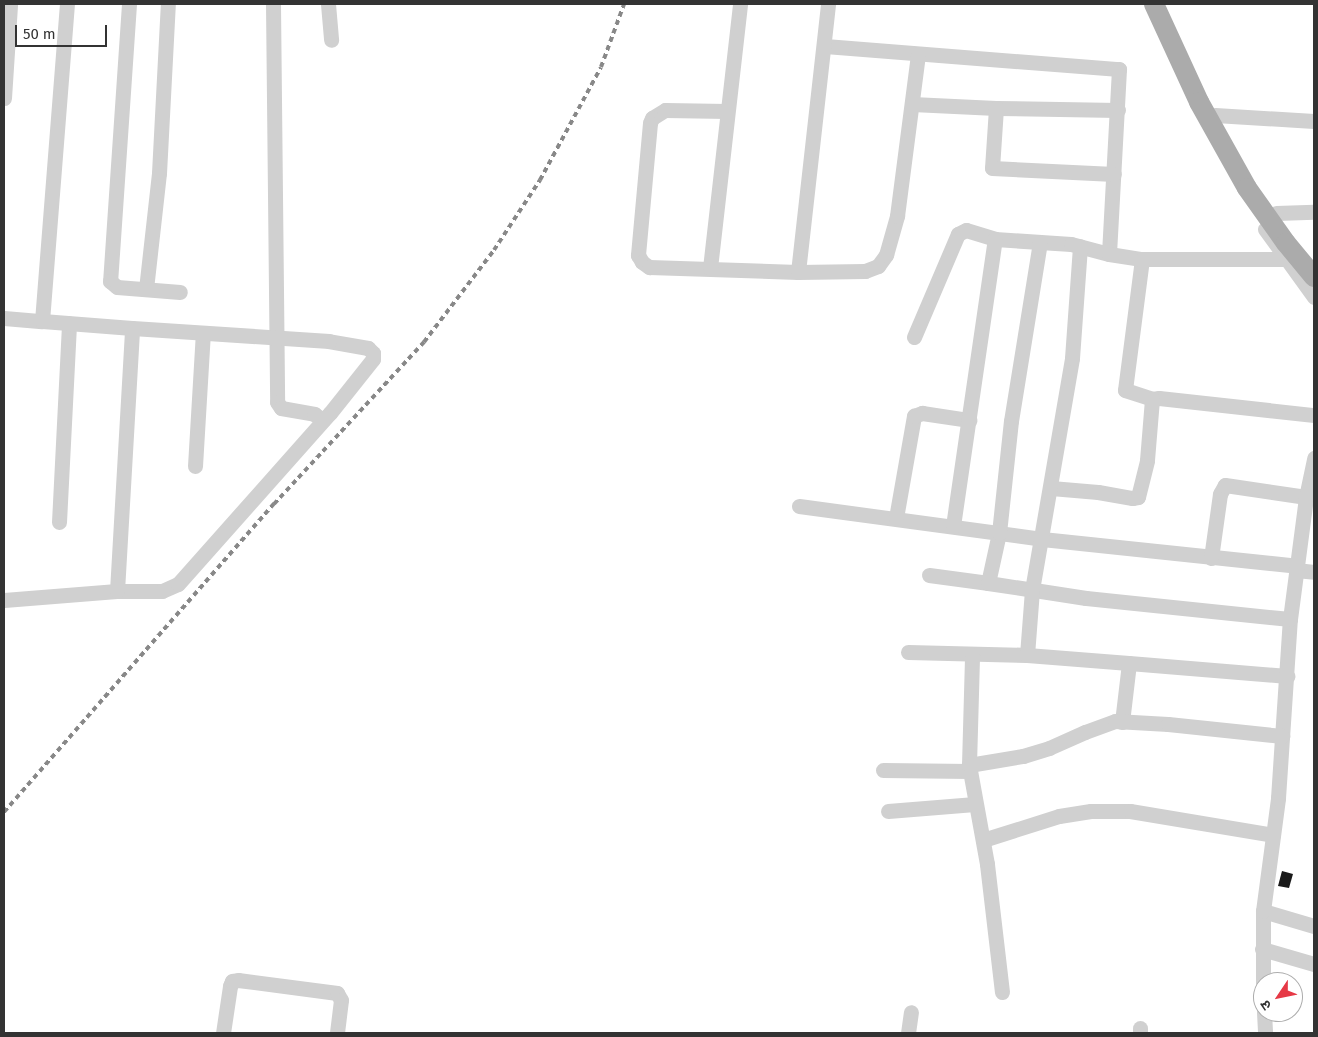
<!DOCTYPE html>
<html>
<head>
<meta charset="utf-8">
<style>
  body { margin:0 }
  #map { position:relative; width:1318px; height:1037px; overflow:hidden; background:#fff; font-family:"Fira Sans","Noto Sans Devanagari",sans-serif }
  div>[style] { position:absolute }
  [style*='--x'] { left:calc(var(--x)*1px); top:calc(var(--y)*1px); width:calc(var(--w)*1px); rotate:calc(var(--a)*1deg) }
  .building>* { inset:0; background:#1a1a1a }
  .minor>* { height:15px; margin:-7.5px; padding:0 7.5px; transform-origin:7.5px; border-radius:7.5px; background:#d0d0d0 }
  .major>* { height:20px; margin:-10px; padding:0 10px; transform-origin:10px; border-radius:10px; background:#ababab }
  .rail>* { height:4px; margin-top:-2px; transform-origin:0; background:repeating-linear-gradient(90deg,#888 0 5px,transparent 0 9px) }
  span { translate:-50% -50%; white-space:nowrap; text-align:center; line-height:1.15; -webkit-text-stroke:5px #fff; paint-order:stroke }
  .frame { position:absolute; inset:0; border:5px solid #333; pointer-events:none }
  .north { position:absolute; left:1253px; top:972px; width:50px; height:50px; box-sizing:border-box; background:#fff; border:1px solid #adadad; border-radius:50%; rotate:236deg; font-size:14px; font-weight:700; line-height:20px; text-align:center; color:#333 }
  .north::after { content:''; display:block; margin:auto; width:18px; height:22px; background:#e63946; clip-path:polygon(50% 0,100% 100%,50% 72%,0 100%) }
  .scale { position:absolute; left:15px; top:25px; width:92px; height:22px; box-sizing:border-box; border:2px solid #333; border-top:0; padding-left:6px; font-size:15px; line-height:18px; white-space:nowrap; color:#333; -webkit-text-stroke:4px #fff; paint-order:stroke }
</style>
</head>
<body>
<div id="map">
  <div class="building">
    <i style="clip-path:polygon(1282px 871px,1293px 874px,1289px 888px,1278px 886px)"></i>
  </div>
  <div class="minor">
    <i style="--x:129;--y:4;--w:278;--a:93.9"></i>
    <i style="--x:110;--y:281;--w:9;--a:41"></i>
    <i style="--x:117;--y:287;--w:63;--a:4.5"></i>
    <i style="--x:273;--y:4;--w:398;--a:89.4"></i>
    <i style="--x:277;--y:402;--w:7;--a:56"></i>
    <i style="--x:281;--y:408;--w:34;--a:10"></i>
    <i style="--x:314;--y:414;--w:11;--a:34"></i>
    <i style="--x:328;--y:4;--w:36;--a:85"></i>
    <i style="--x:825;--y:46;--w:295;--a:4.5"></i>
    <i style="--x:1119;--y:69;--w:185;--a:93.1"></i>
    <i style="--x:4;--y:98;--w:94;--a:-86.3"></i>
    <i style="--x:912;--y:104;--w:84;--a:2.7"></i>
    <i style="--x:996;--y:108;--w:122;--a:0.9"></i>
    <i style="--x:996;--y:108;--w:60;--a:93.8"></i>
    <i style="--x:992;--y:168;--w:122;--a:2.8"></i>
    <i style="--x:727;--y:111;--w:62;--a:-179.1"></i>
    <i style="--x:665;--y:110;--w:15;--a:148"></i>
    <i style="--x:652;--y:118;--w:5;--a:112"></i>
    <i style="--x:650;--y:123;--w:133;--a:95.2"></i>
    <i style="--x:638;--y:255;--w:8;--a:60"></i>
    <i style="--x:642;--y:262;--w:9;--a:36"></i>
    <i style="--x:649;--y:267;--w:149;--a:1.9"></i>
    <i style="--x:798;--y:272;--w:67;--a:-0.9"></i>
    <i style="--x:865;--y:271;--w:14;--a:-21"></i>
    <i style="--x:878;--y:266;--w:14;--a:-54"></i>
    <i style="--x:886;--y:255;--w:41;--a:-74.2"></i>
    <i style="--x:897;--y:216;--w:163;--a:-82.6"></i>
    <i style="--x:1215;--y:115;--w:99;--a:3.5"></i>
    <i style="--x:1276;--y:213;--w:38;--a:-2"></i>
    <i style="--x:1265;--y:229;--w:84;--a:54.2"></i>
    <i style="--x:1142;--y:259;--w:132;--a:97.4"></i>
    <i style="--x:1125;--y:390;--w:28;--a:18"></i>
    <i style="--x:1152;--y:399;--w:7;--a:-8"></i>
    <i style="--x:1159;--y:398;--w:156;--a:6.3"></i>
    <i style="--x:710;--y:268;--w:266;--a:-83.5"></i>
    <i style="--x:798;--y:272;--w:270;--a:-83.6"></i>
    <i style="--x:146;--y:289;--w:117;--a:-83.6"></i>
    <i style="--x:159;--y:173;--w:169;--a:-87"></i>
    <i style="--x:4;--y:318;--w:38;--a:5"></i>
    <i style="--x:914;--y:337;--w:112;--a:-66.9"></i>
    <i style="--x:958;--y:234;--w:9;--a:-27"></i>
    <i style="--x:966;--y:230;--w:30;--a:17"></i>
    <i style="--x:995;--y:239;--w:76;--a:3.8"></i>
    <i style="--x:1071;--y:244;--w:39;--a:15"></i>
    <i style="--x:1109;--y:254;--w:33;--a:9"></i>
    <i style="--x:1142;--y:259;--w:142;--a:0"></i>
    <i style="--x:195;--y:466;--w:133;--a:-86.6"></i>
    <i style="--x:1051;--y:488;--w:47;--a:4.9"></i>
    <i style="--x:1098;--y:492;--w:35;--a:10"></i>
    <i style="--x:1132;--y:498;--w:6;--a:-9"></i>
    <i style="--x:1138;--y:497;--w:38;--a:-76"></i>
    <i style="--x:1147;--y:460;--w:61;--a:-85.3"></i>
    <i style="--x:799;--y:506;--w:245;--a:7.7"></i>
    <i style="--x:1042;--y:539;--w:256;--a:6"></i>
    <i style="--x:896;--y:518;--w:104;--a:-80"></i>
    <i style="--x:914;--y:416;--w:9;--a:-21"></i>
    <i style="--x:922;--y:413;--w:48;--a:8.5"></i>
    <i style="--x:59;--y:522;--w:199;--a:-87.1"></i>
    <i style="--x:953;--y:526;--w:290;--a:-81.7"></i>
    <i style="--x:1211;--y:558;--w:65;--a:-82"></i>
    <i style="--x:1220;--y:494;--w:10;--a:-61"></i>
    <i style="--x:1225;--y:485;--w:82;--a:8.4"></i>
    <i style="--x:1296;--y:570;--w:18;--a:6"></i>
    <i style="--x:929;--y:575;--w:60;--a:7.7"></i>
    <i style="--x:988;--y:583;--w:51;--a:-77.6"></i>
    <i style="--x:999;--y:533;--w:113;--a:-83.9"></i>
    <i style="--x:1011;--y:421;--w:181;--a:-80.8"></i>
    <i style="--x:988;--y:583;--w:99;--a:8.7"></i>
    <i style="--x:1086;--y:598;--w:205;--a:5.9"></i>
    <i style="--x:117;--y:591;--w:45;--a:0"></i>
    <i style="--x:162;--y:591;--w:17;--a:-24"></i>
    <i style="--x:178;--y:584;--w:229;--a:-48.4"></i>
    <i style="--x:330;--y:413;--w:69;--a:-51.5"></i>
    <i style="--x:373;--y:359;--w:6;--a:-90"></i>
    <i style="--x:373;--y:353;--w:7;--a:-135"></i>
    <i style="--x:368;--y:348;--w:40;--a:-170"></i>
    <i style="--x:329;--y:341;--w:197;--a:-176.2"></i>
    <i style="--x:4;--y:600;--w:113;--a:-4.6"></i>
    <i style="--x:117;--y:591;--w:263;--a:-86.7"></i>
    <i style="--x:132;--y:328;--w:90;--a:-175.6"></i>
    <i style="--x:42;--y:321;--w:318;--a:-85.5"></i>
    <i style="--x:908;--y:652;--w:119;--a:1.4"></i>
    <i style="--x:1027;--y:655;--w:102;--a:4.5"></i>
    <i style="--x:1027;--y:655;--w:65;--a:-85.6"></i>
    <i style="--x:1032;--y:590;--w:235;--a:-80.2"></i>
    <i style="--x:1072;--y:358;--w:112;--a:-85.9"></i>
    <i style="--x:1122;--y:722;--w:59;--a:-83.2"></i>
    <i style="--x:1129;--y:663;--w:159;--a:4.7"></i>
    <i style="--x:969;--y:765;--w:110;--a:-88.4"></i>
    <i style="--x:883;--y:770;--w:87;--a:0.7"></i>
    <i style="--x:888;--y:811;--w:87;--a:-4.6"></i>
    <i style="--x:983;--y:840;--w:80;--a:-17.5"></i>
    <i style="--x:1059;--y:816;--w:32;--a:-9"></i>
    <i style="--x:1091;--y:811;--w:39;--a:0"></i>
    <i style="--x:1130;--y:811;--w:145;--a:9.5"></i>
    <i style="--x:1263;--y:911;--w:53;--a:16.4"></i>
    <i style="--x:1262;--y:949;--w:54;--a:16.1"></i>
    <i style="--x:1263;--y:983;--w:72;--a:-90"></i>
    <i style="--x:1263;--y:911;--w:114;--a:-82.4"></i>
    <i style="--x:1278;--y:798;--w:179;--a:-86.2"></i>
    <i style="--x:1290;--y:619;--w:123;--a:-82.5"></i>
    <i style="--x:1306;--y:497;--w:40;--a:-78"></i>
    <i style="--x:1002;--y:992;--w:129;--a:-96.7"></i>
    <i style="--x:987;--y:864;--w:101;--a:-100.3"></i>
    <i style="--x:969;--y:765;--w:55;--a:-9.5"></i>
    <i style="--x:1023;--y:756;--w:27;--a:-17"></i>
    <i style="--x:1049;--y:748;--w:39;--a:-24"></i>
    <i style="--x:1085;--y:732;--w:32;--a:-20"></i>
    <i style="--x:1115;--y:721;--w:53;--a:3.2"></i>
    <i style="--x:1168;--y:724;--w:115;--a:6"></i>
    <i style="--x:1264;--y:1012;--w:21;--a:87"></i>
    <i style="--x:223;--y:1033;--w:48;--a:-81.5"></i>
    <i style="--x:230;--y:986;--w:5;--a:-68"></i>
    <i style="--x:232;--y:981;--w:6;--a:-9"></i>
    <i style="--x:238;--y:980;--w:100;--a:7.5"></i>
    <i style="--x:337;--y:993;--w:8;--a:60"></i>
    <i style="--x:341;--y:1000;--w:33;--a:97"></i>
    <i style="--x:908;--y:1033;--w:21;--a:-82"></i>
    <i style="--x:1140;--y:1033;--w:5;--a:-90"></i>
  </div>
  <div class="major">
    <i style="--x:1154;--y:4;--w:108;--a:65.3"></i>
    <i style="--x:1199;--y:102;--w:98;--a:60.8"></i>
    <i style="--x:1247;--y:188;--w:67;--a:54.7"></i>
    <i style="--x:1286;--y:243;--w:44;--a:50.5"></i>
  </div>
  <div class="rail">
    <i style="--x:4;--y:812;--w:410;--a:-48.8"></i>
    <i style="--x:274;--y:504;--w:221;--a:-47.2"></i>
    <i style="--x:424;--y:342;--w:116;--a:-52.7"></i>
    <i style="--x:494;--y:250;--w:84;--a:-56.7"></i>
    <i style="--x:540;--y:180;--w:128;--a:-61.6"></i>
    <i style="--x:601;--y:67;--w:67;--a:-69.9"></i>
  </div>
  <div class="frame"></div>
  <div class="north">उ</div>
  <div class="scale">50 m</div>
</div>
</body>
</html>
